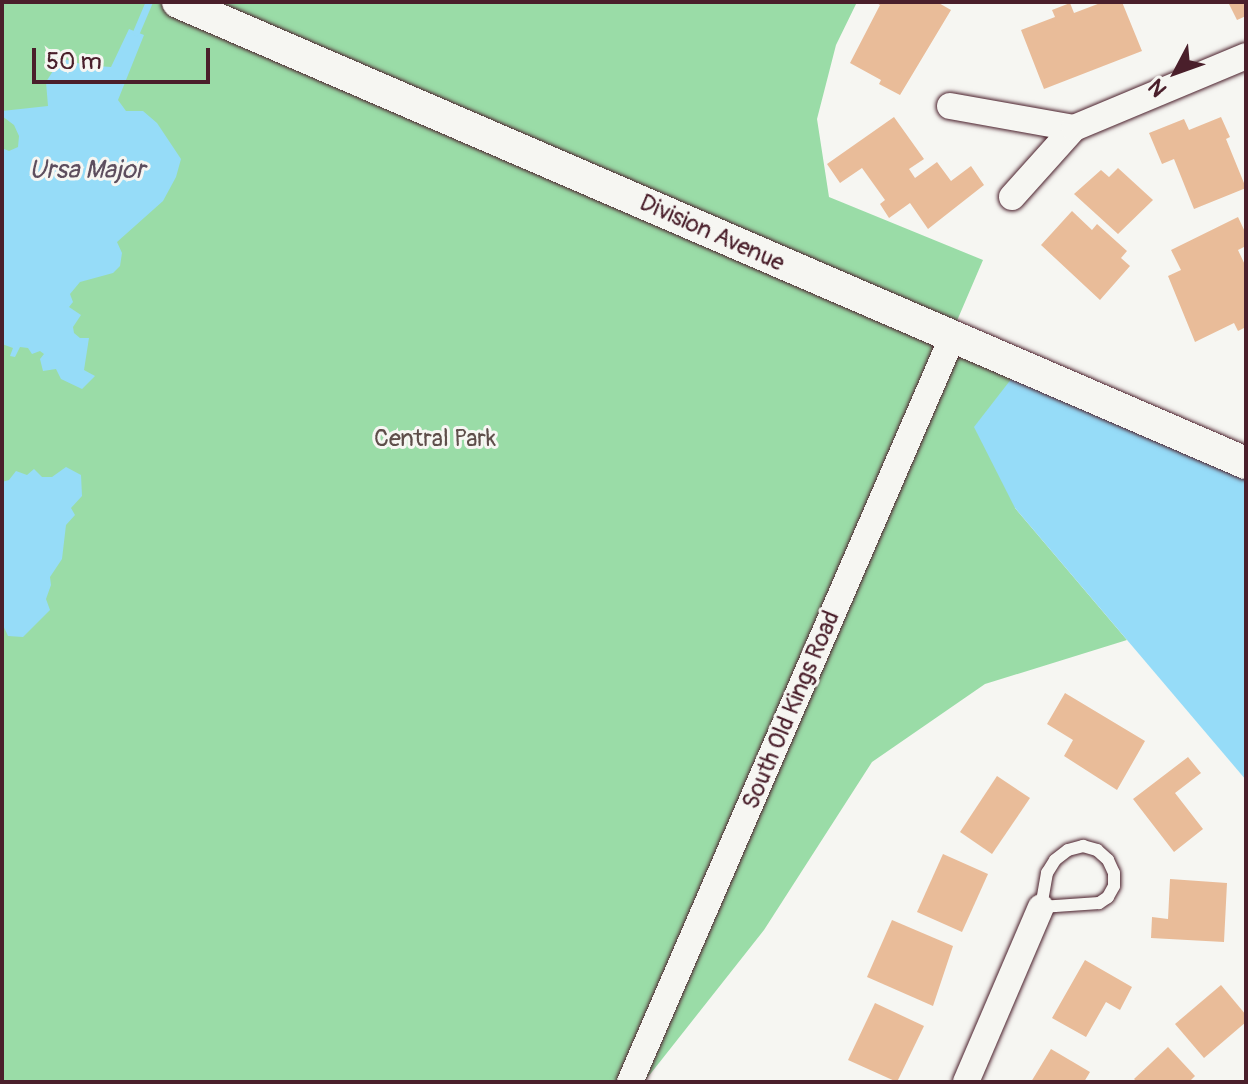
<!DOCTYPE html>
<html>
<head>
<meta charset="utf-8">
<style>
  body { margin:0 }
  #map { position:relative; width:1248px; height:1084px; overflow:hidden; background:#f6f6f2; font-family:Pangolin,sans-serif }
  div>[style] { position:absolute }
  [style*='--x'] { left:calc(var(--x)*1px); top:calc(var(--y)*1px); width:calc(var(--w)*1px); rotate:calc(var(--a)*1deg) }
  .green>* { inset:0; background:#9adca7 }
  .water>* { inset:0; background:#96dcf8 }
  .stream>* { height:7px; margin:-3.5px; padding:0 3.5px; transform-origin:3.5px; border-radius:3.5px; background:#96dcf8 }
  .building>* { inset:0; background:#e9bc99 }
  .roads { filter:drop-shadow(0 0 2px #4a1f2b) drop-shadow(0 0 2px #4a1f2b) }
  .service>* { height:12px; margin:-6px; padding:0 6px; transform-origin:6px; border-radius:6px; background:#f6f6f2 }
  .minor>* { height:26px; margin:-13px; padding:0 13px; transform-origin:13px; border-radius:13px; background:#f6f6f2 }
  .tertiary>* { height:32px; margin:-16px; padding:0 16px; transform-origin:16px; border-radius:16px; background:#f6f6f2 }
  span { translate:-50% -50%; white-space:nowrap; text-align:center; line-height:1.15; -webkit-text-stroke:6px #f6f6f2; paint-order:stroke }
  .street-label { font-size:24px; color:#4a1f2b }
  .park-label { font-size:24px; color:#5e4e4a }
  .water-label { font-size:26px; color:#5d4e5e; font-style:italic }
  .frame { position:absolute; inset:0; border:4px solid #4a1f2b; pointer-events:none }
  .north { position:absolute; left:1136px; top:32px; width:80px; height:80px; -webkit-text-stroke:6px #f6f6f2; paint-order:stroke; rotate:229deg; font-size:22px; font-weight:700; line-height:32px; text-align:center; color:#4a1f2b }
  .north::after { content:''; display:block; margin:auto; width:28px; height:36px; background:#4a1f2b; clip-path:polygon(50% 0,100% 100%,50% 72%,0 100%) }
  .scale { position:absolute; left:32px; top:48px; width:178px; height:36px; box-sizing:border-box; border:4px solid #4a1f2b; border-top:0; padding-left:10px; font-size:24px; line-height:28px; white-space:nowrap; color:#4a1f2b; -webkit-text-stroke:6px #f6f6f2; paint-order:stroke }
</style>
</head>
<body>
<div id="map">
  <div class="green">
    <i style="clip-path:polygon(2px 2px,857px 2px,836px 45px,817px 119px,829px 197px,983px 260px,631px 1082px,2px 1082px)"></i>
    <i style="clip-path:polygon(958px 355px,1012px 378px,1015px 508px,1127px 640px,985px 684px,872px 762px,764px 930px,644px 1082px)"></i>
  </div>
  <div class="water">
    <i style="clip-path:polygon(129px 29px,144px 35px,118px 100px,126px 111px,143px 111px,157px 123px,181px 159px,176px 177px,163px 201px,117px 242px,122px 253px,120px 266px,113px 273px,80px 282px,70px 294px,73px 302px,69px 307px,81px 315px,73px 327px,74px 333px,80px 338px,89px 338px,84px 370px,95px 376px,82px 389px,61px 379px,56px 369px,43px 371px,40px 359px,44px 354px,40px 351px,32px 354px,28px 348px,20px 347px,15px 357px,10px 356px,13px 348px,2px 344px,2px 148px,9px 151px,18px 147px,19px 136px,14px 125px,2px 116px,2px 111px,48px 106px,46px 82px,61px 58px,84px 65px,111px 67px)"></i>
    <i style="clip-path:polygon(1012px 378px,1246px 478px,1246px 780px,1015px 508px,974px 427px)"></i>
    <i style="clip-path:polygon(66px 467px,81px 475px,82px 496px,71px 508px,75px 515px,66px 525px,62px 559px,50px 577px,51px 585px,46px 599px,50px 610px,23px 637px,8px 636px,2px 623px,2px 482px,9px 480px,16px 471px,27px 475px,34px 469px,42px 477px,52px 477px)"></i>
  </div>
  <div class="stream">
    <i style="--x:136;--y:32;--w:33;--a:-67"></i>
  </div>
  <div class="building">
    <i style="clip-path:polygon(875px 2px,937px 2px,951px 10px,900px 95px,879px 84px,881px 80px,850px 63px,880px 5px)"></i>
    <i style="clip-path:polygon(1103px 2px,1122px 2px,1142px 51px,1044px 89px,1021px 30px,1055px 17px,1052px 10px,1070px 3px,1074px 13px)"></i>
    <i style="clip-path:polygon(1228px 2px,1246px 2px,1246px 16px,1237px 20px)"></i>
    <i style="clip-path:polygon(894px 117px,924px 159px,909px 169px,915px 178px,937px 162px,951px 181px,971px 166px,984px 185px,928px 229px,910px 203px,889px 218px,880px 204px,885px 200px,862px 168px,840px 183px,827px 164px)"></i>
    <i style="clip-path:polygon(1221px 117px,1230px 137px,1226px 139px,1246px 188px,1194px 209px,1174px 159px,1162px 164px,1149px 133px,1184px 119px,1189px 130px)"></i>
    <i style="clip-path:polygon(1118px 168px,1153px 200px,1118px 234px,1074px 194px,1101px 170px,1109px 177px)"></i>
    <i style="clip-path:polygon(1072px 211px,1092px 230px,1097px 224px,1127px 251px,1121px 258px,1130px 266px,1100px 300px,1041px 245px)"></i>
    <i style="clip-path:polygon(1238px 217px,1246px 234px,1246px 246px,1238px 250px,1246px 267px,1246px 327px,1238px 331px,1234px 323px,1195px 342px,1168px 276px,1181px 270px,1171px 250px)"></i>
    <i style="clip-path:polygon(1065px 693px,1145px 741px,1117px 790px,1064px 756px,1073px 740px,1047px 724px)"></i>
    <i style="clip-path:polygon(1188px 757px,1201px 773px,1175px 793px,1203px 829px,1174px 852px,1133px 799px)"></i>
    <i style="clip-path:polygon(997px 776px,1030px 798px,992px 854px,960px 832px)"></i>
    <i style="clip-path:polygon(943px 854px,988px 874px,962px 932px,917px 912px)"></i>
    <i style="clip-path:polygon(1170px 879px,1227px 883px,1224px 942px,1151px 938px,1152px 917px,1168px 919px)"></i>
    <i style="clip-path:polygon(892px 920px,953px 946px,933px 1006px,867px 977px)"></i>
    <i style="clip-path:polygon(1085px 960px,1132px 987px,1120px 1010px,1106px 1002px,1086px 1037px,1052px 1018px)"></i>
    <i style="clip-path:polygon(1221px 985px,1246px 1015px,1246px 1022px,1204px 1058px,1175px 1024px)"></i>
    <i style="clip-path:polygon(875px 1003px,924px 1026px,897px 1082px,848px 1060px)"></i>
    <i style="clip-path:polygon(1168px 1047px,1195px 1076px,1189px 1082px,1137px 1082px,1134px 1079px)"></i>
    <i style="clip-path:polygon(1051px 1049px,1090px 1072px,1084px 1082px,1031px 1082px)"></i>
  </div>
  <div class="roads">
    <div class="service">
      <i style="--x:1083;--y:846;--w:15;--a:16"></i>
      <i style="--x:1097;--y:850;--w:15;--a:42"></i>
      <i style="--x:1108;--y:860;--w:14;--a:65"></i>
      <i style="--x:1114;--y:873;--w:13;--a:90"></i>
      <i style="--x:1114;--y:886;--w:13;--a:119"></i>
      <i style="--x:1108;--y:897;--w:11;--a:146"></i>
      <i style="--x:1099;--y:903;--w:58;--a:176.1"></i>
      <i style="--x:1041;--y:907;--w:35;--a:-80"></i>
      <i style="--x:1047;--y:873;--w:15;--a:-58"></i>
      <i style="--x:1055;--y:860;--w:16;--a:-38"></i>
      <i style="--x:1068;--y:850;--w:16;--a:-15"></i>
    </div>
    <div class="minor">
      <i style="--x:950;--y:106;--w:126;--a:10.1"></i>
      <i style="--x:1012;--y:197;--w:93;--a:-48.1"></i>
      <i style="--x:1074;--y:128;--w:186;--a:-22.7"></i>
      <i style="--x:630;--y:1082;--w:811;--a:-66.6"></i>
      <i style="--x:966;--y:1082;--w:190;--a:-66.8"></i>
    </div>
    <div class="tertiary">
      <i style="--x:178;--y:2;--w:1163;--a:23.35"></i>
    </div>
  </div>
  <div class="street-label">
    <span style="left:712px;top:233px;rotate:24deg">Division Avenue</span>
    <span style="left:791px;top:710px;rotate:-67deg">South Old Kings Road</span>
  </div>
  <div class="park-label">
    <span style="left:435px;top:439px">Central Park</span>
  </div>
  <div class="water-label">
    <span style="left:87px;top:171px">Ursa Major</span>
  </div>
  <div class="frame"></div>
  <div class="north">N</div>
  <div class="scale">50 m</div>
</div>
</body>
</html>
